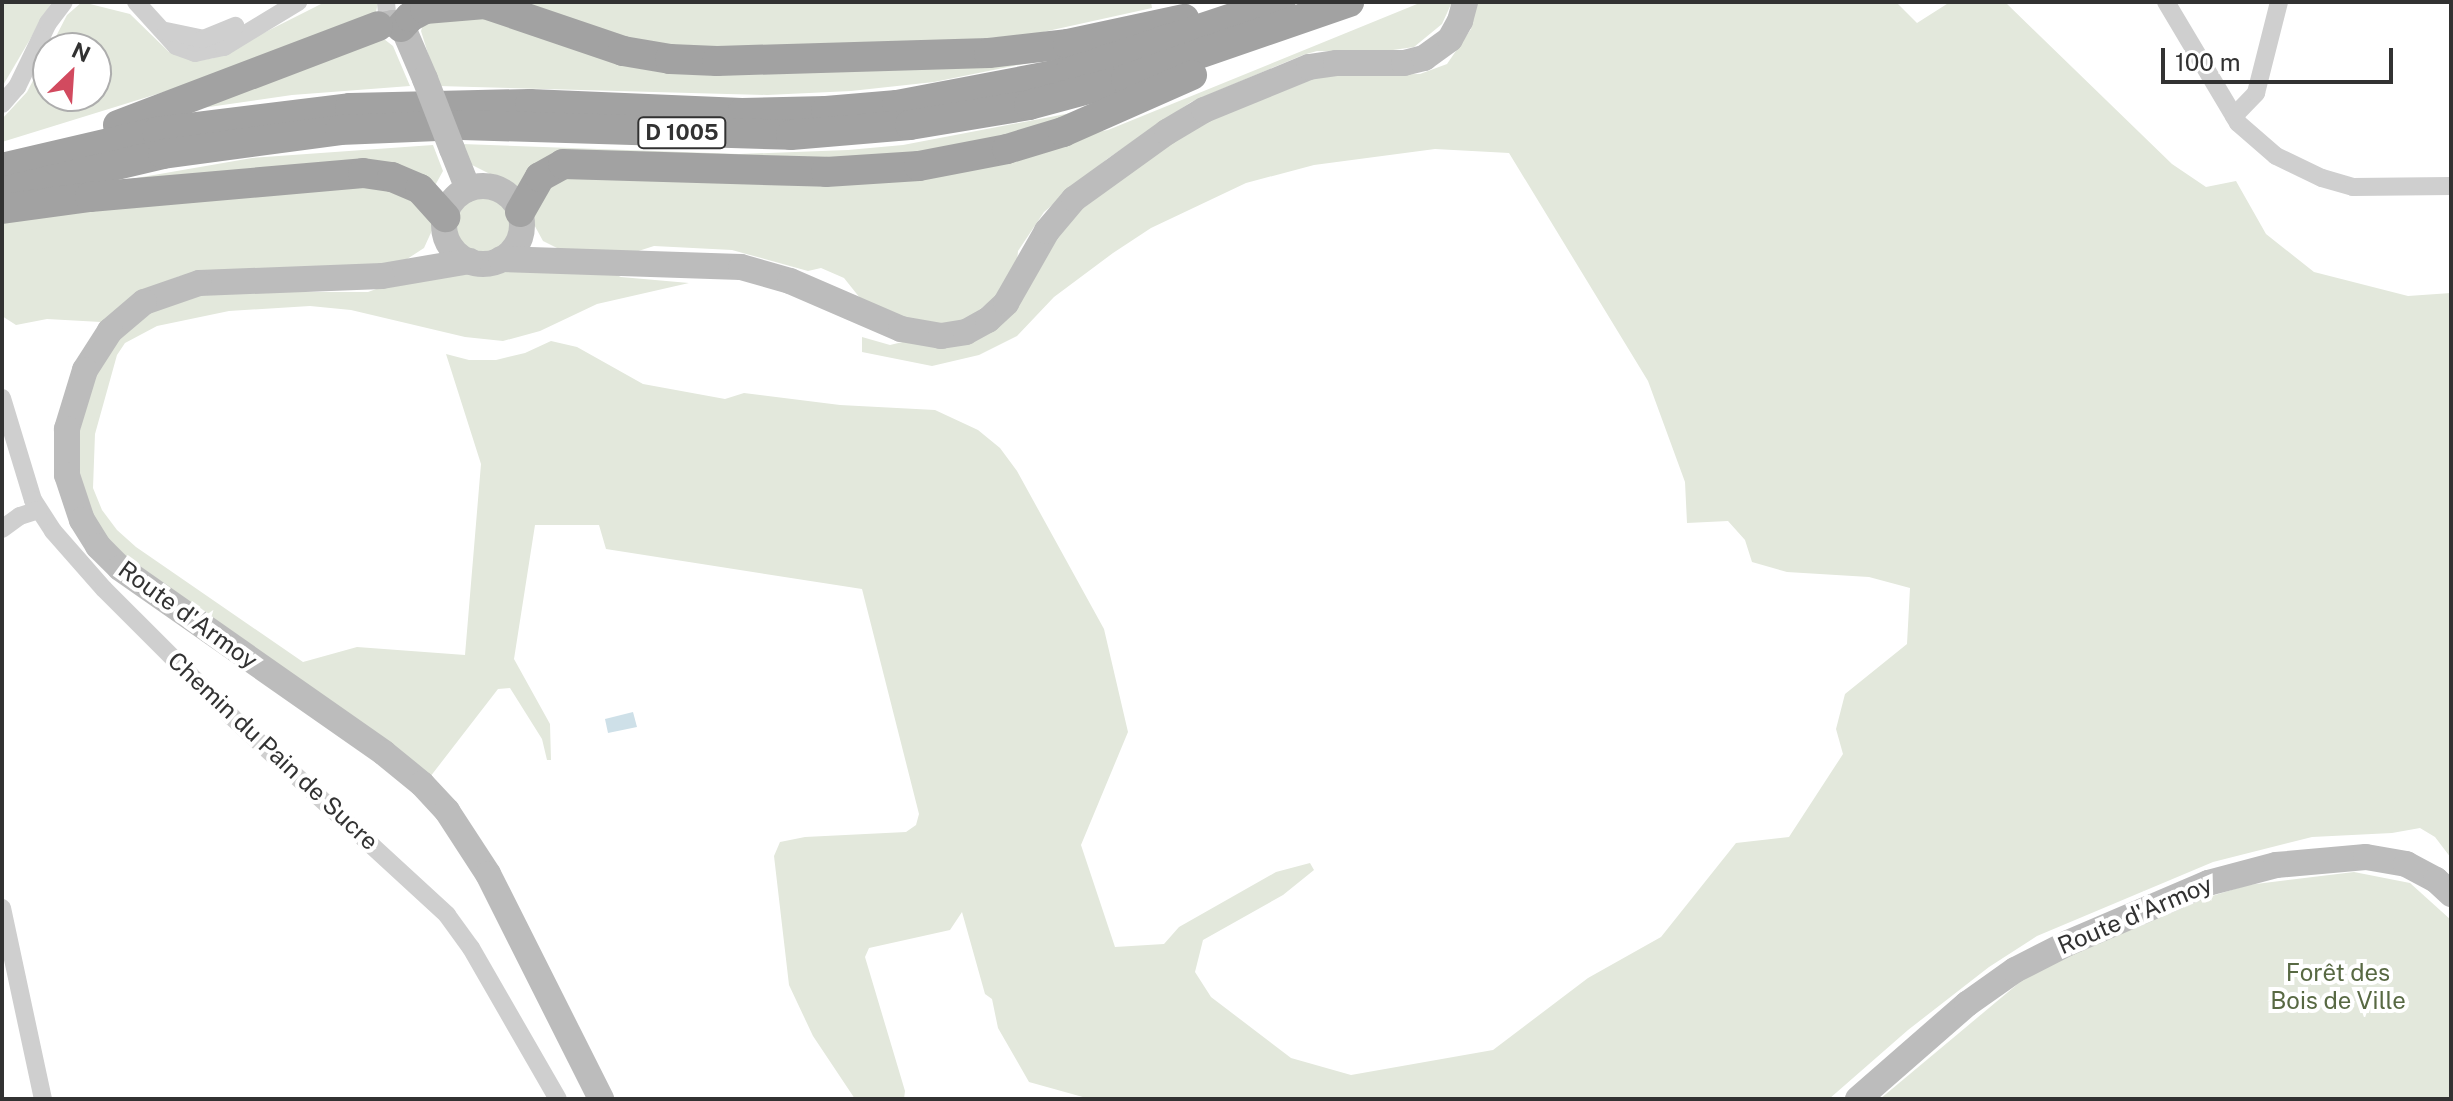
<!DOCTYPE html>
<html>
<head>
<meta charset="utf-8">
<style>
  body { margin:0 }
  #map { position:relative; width:2453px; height:1101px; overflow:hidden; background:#fff; font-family:"Public Sans",sans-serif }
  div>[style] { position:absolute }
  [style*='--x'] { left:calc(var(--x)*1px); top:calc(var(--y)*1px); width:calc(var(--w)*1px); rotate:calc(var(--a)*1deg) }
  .green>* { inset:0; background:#e3e8dc }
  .round { border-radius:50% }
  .water>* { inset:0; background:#cee0e8 }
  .minor>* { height:18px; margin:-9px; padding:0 9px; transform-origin:9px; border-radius:9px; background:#cfcfcf }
  .secondary>* { height:26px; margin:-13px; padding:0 13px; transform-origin:13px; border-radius:13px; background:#bcbcbc }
  .secondary>.ring { margin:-13px; padding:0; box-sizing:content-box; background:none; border:26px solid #bcbcbc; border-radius:50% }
  .trunk>* { height:30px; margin:-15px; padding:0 15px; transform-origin:15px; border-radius:15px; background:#a2a2a2 }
  .secondary-bridge>* { height:26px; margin:-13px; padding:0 13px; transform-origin:13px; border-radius:13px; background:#bcbcbc }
  span { translate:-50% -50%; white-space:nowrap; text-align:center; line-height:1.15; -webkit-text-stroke:8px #fff; paint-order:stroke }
  .shield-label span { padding:2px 6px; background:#fff; border:2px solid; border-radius:6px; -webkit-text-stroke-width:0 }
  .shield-label { font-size:22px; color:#323232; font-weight:700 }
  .street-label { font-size:24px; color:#323232 }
  .park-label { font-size:24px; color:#586943 }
  .frame { position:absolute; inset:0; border:4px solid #323232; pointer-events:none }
  .north { position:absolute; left:32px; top:32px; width:80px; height:80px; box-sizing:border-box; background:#fff; border:2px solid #adadad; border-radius:50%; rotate:25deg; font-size:22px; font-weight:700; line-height:32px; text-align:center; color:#323232 }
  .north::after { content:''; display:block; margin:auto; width:28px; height:36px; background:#d24a5f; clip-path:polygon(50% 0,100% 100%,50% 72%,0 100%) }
  .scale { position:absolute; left:2161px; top:48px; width:232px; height:36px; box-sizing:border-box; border:4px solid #323232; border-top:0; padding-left:10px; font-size:24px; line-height:28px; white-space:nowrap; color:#323232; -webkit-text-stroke:6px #fff; paint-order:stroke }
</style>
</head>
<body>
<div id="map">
  <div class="green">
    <i style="clip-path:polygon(2px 2px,52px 2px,2px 87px)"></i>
    <i style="clip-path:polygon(82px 2px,130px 14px,169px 52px,196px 61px,214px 58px,325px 2px,378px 2px,376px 12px,196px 82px,2px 142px,2px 119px,27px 92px,48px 52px,48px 96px,96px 96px,96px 48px,50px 48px,67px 15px)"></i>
    <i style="clip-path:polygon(529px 2px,1151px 2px,1152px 8px,1034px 34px,955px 41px,663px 49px,523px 5px)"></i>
    <i style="clip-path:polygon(1422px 2px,1452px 2px,1442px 24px,1414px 47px,1379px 52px,1317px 51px,1303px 55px,1191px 102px,1107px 159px,1044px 212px,1018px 251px,1016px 272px,1007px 288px,964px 322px,927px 326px,864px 303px,844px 278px,821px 268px,808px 271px,732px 250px,654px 246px,629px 254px,559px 249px,543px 241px,531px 219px,552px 178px,812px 184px,1108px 130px)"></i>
    <i style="clip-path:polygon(1476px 2px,1896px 2px,1917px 23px,1950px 2px,2005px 2px,2172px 164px,2206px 187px,2236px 181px,2266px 234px,2314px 272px,2408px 296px,2451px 293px,2451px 858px,2435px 837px,2420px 828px,2392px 833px,2312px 837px,2213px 862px,2037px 936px,1989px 967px,1908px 1030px,1829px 1099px,1090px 1099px,1029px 1082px,998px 1028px,992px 999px,985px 994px,962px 912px,950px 930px,869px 948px,865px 957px,905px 1091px,904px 1099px,855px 1099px,813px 1036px,789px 985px,774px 856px,780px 842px,805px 837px,906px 832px,916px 825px,919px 814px,862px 589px,606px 549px,599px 525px,535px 525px,514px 659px,550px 724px,551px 760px,547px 760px,542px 739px,510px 688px,498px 689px,430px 777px,137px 572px,96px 529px,77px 477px,77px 443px,88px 394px,109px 349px,146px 314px,210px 292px,368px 292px,390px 284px,495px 270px,610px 272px,621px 277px,689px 283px,597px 304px,540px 331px,503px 341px,465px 337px,351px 310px,310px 306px,229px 311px,157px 326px,125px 343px,117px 355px,95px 434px,93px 488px,102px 510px,117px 530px,136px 547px,303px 662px,357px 647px,465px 655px,481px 464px,446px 354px,469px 360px,496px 360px,525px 353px,551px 341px,577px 347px,643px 384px,725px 399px,744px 393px,840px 405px,935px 410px,978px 430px,1000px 448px,1017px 471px,1104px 629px,1128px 732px,1081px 845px,1115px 947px,1164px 944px,1179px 927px,1276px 872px,1310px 863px,1314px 870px,1283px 895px,1203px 940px,1195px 972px,1211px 997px,1291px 1058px,1351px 1075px,1493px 1050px,1588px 978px,1661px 937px,1736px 843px,1789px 837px,1843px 754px,1836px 729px,1845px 694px,1907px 644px,1910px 588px,1869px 577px,1787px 572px,1752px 562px,1745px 540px,1728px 521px,1687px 523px,1685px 482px,1648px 381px,1509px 153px,1435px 149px,1314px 165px,1246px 183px,1151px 228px,1113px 253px,1054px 297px,1017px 336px,979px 355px,932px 366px,862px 352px,862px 337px,890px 345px,911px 340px,952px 344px,1070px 218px,1180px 135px,1217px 115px,1320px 76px,1420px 74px,1447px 64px,1471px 29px)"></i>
    <i style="clip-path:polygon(460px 10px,597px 51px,1063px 56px,934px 82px,851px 91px,767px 95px,438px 86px,421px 31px,423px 24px)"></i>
    <i style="clip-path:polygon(384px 39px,393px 46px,410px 86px,292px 95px,174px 112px)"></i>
    <i style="clip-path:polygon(1092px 109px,1095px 112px,895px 162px,574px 157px,520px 194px,506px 182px,470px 164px,462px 144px,739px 154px,848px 150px,903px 145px)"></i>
    <i style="clip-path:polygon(433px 145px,443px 171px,432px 191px,425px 185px,96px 185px,252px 158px)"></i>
    <i style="clip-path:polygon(352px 185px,407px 194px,434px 226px,424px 248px,401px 263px,180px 276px,145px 290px,101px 322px,47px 319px,16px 325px,2px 316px,2px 223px,62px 212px)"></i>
    <i class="round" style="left:455px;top:196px;width:56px;height:56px"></i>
    <i style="clip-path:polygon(2354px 872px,2410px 883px,2451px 920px,2451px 1099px,1880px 1099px,2032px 972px,2176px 907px,2248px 885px)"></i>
  </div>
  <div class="water">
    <i style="clip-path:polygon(633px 712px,637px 727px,608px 733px,605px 719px)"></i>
  </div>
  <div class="minor">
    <i style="--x:136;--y:2;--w:59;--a:47.7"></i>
    <i style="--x:176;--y:46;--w:20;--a:20"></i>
    <i style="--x:195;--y:53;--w:30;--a:-12"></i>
    <i style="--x:224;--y:47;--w:87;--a:-31.3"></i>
    <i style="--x:386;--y:2;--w:21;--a:85"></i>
    <i style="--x:2166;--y:2;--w:141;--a:59.2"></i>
    <i style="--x:2238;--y:123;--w:50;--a:41"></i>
    <i style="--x:2276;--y:156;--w:51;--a:25.6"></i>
    <i style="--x:2322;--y:178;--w:32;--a:16"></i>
    <i style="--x:2353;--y:187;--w:98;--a:-0.6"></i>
    <i style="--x:166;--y:31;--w:38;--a:12"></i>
    <i style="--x:203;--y:39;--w:35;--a:-22"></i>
    <i style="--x:2;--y:104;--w:23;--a:-49"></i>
    <i style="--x:17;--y:87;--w:71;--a:-64.2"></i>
    <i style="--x:48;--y:23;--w:26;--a:-53"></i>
    <i style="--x:2234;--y:116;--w:32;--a:-46"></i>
    <i style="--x:2256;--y:93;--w:94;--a:-75.8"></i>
    <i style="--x:2;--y:398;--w:107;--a:73.1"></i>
    <i style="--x:33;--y:500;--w:37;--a:57"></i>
    <i style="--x:53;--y:531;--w:77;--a:48.7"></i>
    <i style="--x:104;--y:589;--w:182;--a:45"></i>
    <i style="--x:233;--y:718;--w:291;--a:42.6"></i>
    <i style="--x:447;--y:915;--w:41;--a:54"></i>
    <i style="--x:471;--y:948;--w:174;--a:60.1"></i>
    <i style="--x:2;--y:529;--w:22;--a:-36"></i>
    <i style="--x:20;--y:516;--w:19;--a:-18"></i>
    <i style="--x:2;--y:908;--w:195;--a:77.9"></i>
  </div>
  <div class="secondary">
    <i style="--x:381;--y:25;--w:12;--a:-9"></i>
    <i style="--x:393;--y:23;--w:13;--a:32"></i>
    <i style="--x:404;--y:30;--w:53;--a:66.8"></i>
    <i style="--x:452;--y:149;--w:43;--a:68.2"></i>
    <i class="ring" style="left:444px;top:186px;width:52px;height:52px"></i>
    <i style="--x:501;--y:259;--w:240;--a:1.9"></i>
    <i style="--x:741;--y:267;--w:51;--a:15.9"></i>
    <i style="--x:790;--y:281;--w:121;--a:23.4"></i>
    <i style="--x:901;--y:329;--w:41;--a:9.9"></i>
    <i style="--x:941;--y:336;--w:25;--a:-9"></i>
    <i style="--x:966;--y:332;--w:25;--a:-29"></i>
    <i style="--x:988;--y:320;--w:25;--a:-43"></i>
    <i style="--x:1006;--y:303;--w:83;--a:-60.3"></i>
    <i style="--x:1047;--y:231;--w:42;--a:-49.8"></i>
    <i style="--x:1074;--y:199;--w:115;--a:-35.8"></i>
    <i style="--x:1167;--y:132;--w:43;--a:-30.7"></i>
    <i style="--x:1204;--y:110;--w:113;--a:-22.3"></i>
    <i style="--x:1309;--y:67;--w:27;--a:-8"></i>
    <i style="--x:1336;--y:63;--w:68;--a:0"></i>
    <i style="--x:1404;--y:63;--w:21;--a:-14"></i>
    <i style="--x:1424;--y:58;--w:32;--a:-36"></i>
    <i style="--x:1450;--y:39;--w:21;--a:-61"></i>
    <i style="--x:1460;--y:21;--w:20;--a:-75"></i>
    <i style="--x:470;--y:261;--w:89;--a:170.3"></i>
    <i style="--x:382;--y:276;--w:183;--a:177.8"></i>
    <i style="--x:199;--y:283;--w:58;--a:160.9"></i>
    <i style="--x:144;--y:302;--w:45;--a:139.5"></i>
    <i style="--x:110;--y:331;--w:46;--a:122.7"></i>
    <i style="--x:85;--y:370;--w:62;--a:107"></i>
    <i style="--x:67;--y:429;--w:46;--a:90"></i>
    <i style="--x:67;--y:475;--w:47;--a:71.6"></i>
    <i style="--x:82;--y:520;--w:31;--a:58"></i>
    <i style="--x:98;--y:546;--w:31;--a:45"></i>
    <i style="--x:120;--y:568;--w:322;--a:35"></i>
    <i style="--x:384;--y:753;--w:49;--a:39.2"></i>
    <i style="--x:422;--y:784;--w:37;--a:47"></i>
    <i style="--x:447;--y:811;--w:75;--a:56.9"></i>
    <i style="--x:488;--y:874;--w:252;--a:63.3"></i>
    <i style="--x:1858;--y:1099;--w:145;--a:-41.1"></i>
    <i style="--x:1967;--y:1004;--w:59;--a:-35.3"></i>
    <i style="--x:2015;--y:970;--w:59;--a:-27"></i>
    <i style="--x:2068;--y:943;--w:152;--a:-23.2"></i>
    <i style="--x:2208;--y:883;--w:70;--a:-14.8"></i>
    <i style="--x:2276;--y:865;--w:90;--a:-5.1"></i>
    <i style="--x:2366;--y:857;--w:41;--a:9.9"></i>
    <i style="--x:2406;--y:864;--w:34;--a:28"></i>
    <i style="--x:2436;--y:880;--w:21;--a:43"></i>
  </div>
  <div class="trunk">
    <i style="--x:401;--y:27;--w:13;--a:-48"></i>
    <i style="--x:410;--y:17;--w:17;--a:-28"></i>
    <i style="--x:425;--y:9;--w:60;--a:-4.8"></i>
    <i style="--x:485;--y:4;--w:146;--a:18.8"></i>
    <i style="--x:623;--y:51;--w:48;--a:9.7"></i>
    <i style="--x:670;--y:59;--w:47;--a:2.4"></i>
    <i style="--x:717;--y:61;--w:272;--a:-1.7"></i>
    <i style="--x:989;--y:53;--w:80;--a:-6.5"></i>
    <i style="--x:1068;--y:44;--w:119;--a:-12.2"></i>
    <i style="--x:118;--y:125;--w:278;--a:-20.8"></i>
    <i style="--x:2;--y:168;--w:159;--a:-13.1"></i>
    <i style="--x:157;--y:132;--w:194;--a:-7.1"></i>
    <i style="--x:350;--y:108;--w:180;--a:-1.3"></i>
    <i style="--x:530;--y:104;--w:212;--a:2.4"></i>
    <i style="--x:742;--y:113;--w:84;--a:-1.4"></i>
    <i style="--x:826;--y:111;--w:71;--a:-4.8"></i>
    <i style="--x:897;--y:105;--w:176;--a:-10.8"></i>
    <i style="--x:1070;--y:72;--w:222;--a:-18.4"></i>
    <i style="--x:2;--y:192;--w:165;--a:-13.3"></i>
    <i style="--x:163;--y:154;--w:179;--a:-7.7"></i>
    <i style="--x:340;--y:130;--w:122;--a:-2.3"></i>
    <i style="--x:462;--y:125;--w:329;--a:1.7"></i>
    <i style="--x:791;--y:135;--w:119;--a:-4.8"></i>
    <i style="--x:910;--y:125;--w:121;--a:-9.5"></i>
    <i style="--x:1029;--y:105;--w:100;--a:-15"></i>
    <i style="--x:1126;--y:79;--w:236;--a:-19"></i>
    <i style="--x:2;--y:209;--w:89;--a:-7.8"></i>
    <i style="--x:90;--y:197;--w:274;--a:-5"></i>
    <i style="--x:363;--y:173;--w:29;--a:8"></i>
    <i style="--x:392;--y:177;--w:30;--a:23"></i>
    <i style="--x:420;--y:189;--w:38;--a:48"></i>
    <i style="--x:520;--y:212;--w:40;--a:-60.3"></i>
    <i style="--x:540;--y:177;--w:26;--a:-29"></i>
    <i style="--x:563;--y:164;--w:263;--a:1.7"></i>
    <i style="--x:826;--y:172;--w:93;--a:-3.7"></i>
    <i style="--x:919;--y:166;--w:90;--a:-10.9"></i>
    <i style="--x:1007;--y:149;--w:59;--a:-16.9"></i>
    <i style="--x:1063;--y:132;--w:141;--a:-23.8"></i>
  </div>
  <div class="secondary-bridge">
    <i style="--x:425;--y:79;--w:75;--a:68.9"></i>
  </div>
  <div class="shield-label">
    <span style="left:682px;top:133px">D 1005</span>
  </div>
  <div class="street-label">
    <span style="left:188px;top:615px;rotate:36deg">Route d'Armoy</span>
    <span style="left:273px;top:751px;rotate:43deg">Chemin du Pain de Sucre</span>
    <span style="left:2135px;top:915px;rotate:-23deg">Route d'Armoy</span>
  </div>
  <div class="park-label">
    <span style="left:2338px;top:987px">Forêt des<br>Bois de Ville</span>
  </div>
  <div class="frame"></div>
  <div class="north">N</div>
  <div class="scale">100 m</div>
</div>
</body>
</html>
